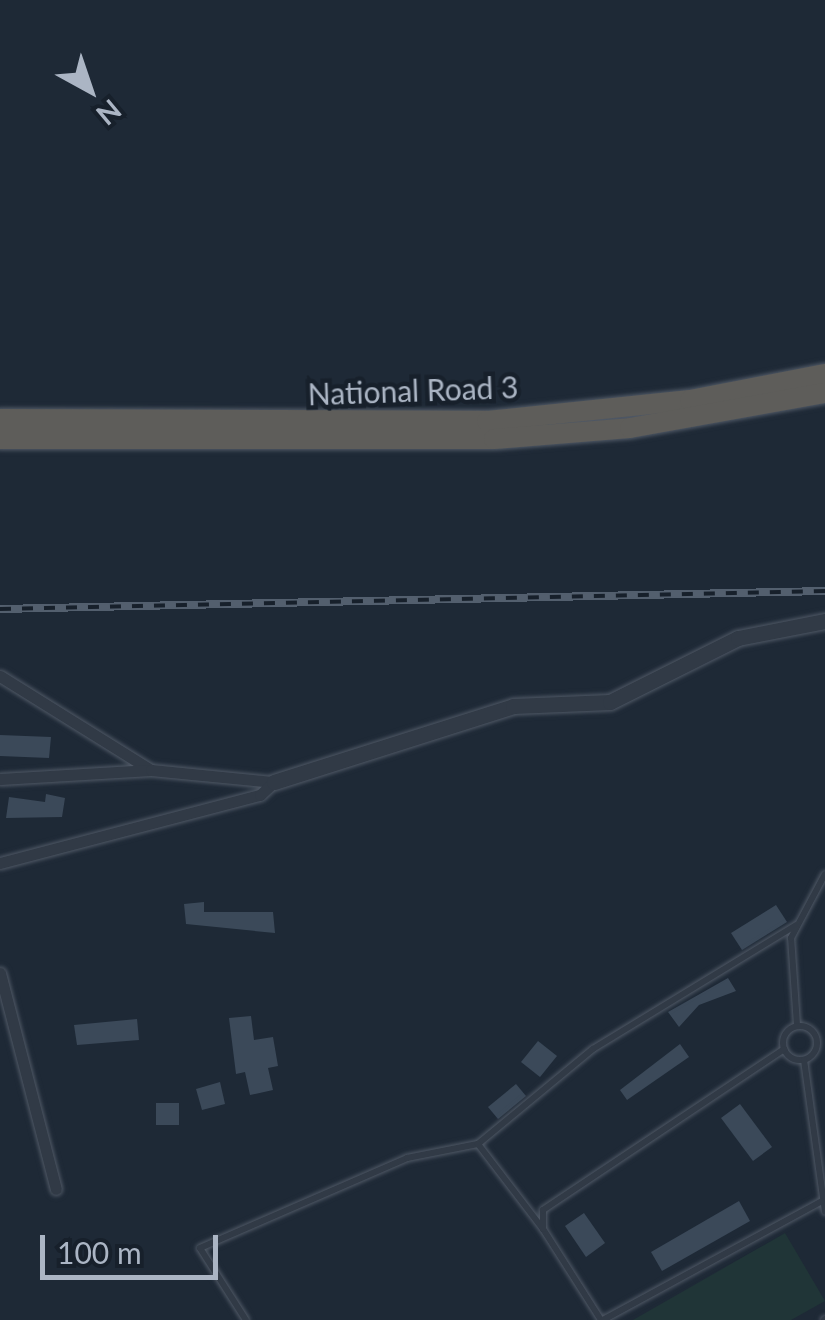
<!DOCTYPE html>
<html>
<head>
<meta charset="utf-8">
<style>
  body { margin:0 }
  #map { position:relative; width:825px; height:1320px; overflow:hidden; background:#1e2936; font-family:Lato,sans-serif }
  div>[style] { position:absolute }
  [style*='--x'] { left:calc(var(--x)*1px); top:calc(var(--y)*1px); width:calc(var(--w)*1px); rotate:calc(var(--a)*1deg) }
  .green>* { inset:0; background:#203537 }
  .building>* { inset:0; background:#3b4959 }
  .roads { filter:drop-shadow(0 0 2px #4f5865) drop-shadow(0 0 2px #4f5865) }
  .service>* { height:6px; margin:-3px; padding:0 3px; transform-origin:3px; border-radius:3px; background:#313a46 }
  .service>.ring { margin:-3px; padding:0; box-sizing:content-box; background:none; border:6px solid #313a46; border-radius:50% }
  .minor>* { height:11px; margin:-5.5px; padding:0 5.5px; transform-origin:5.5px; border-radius:5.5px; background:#313a46 }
  .tertiary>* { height:15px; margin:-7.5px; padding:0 7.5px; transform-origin:7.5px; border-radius:7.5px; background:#313a46 }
  .trunk>* { height:20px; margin:-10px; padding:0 10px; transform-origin:10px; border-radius:10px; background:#5e5d5a }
  .rail>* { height:8px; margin-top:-4px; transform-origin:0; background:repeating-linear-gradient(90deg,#17202b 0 11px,#535f6e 0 22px); box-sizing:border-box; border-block:2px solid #535f6e }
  span { translate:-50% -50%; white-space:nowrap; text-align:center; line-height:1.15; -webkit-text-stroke:9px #17202b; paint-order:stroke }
  .street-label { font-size:30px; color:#abb5c4 }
  .north { position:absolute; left:40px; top:40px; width:100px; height:100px; -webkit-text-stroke:8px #17202b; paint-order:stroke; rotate:140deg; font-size:28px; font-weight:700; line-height:40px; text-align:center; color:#abb5c4 }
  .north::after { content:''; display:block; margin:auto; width:35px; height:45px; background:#abb5c4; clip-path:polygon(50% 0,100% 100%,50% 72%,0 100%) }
  .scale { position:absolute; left:40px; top:1235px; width:178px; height:45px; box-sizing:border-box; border:5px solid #abb5c4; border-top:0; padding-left:12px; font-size:30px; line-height:35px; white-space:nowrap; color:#abb5c4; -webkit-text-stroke:8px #17202b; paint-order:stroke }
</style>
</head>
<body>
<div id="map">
  <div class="green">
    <i style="clip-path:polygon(785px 1233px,825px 1301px,791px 1320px,633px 1320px)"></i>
  </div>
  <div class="building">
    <i style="clip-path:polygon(0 735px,51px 737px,49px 758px,0 756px)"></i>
    <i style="clip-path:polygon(46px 794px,65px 798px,62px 817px,6px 818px,9px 797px,45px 802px)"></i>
    <i style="clip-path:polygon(204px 902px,204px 912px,273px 912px,275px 933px,186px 924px,184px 904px)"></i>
    <i style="clip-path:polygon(776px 905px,787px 922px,742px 950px,731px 933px)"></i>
    <i style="clip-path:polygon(728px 978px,736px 991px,699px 1005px,679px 1027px,668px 1012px)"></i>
    <i style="clip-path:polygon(251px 1016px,254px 1040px,273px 1037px,278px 1066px,268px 1068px,273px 1090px,250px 1095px,245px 1072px,236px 1074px,229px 1018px)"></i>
    <i style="clip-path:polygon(137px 1019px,139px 1040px,77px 1045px,74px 1025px)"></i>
    <i style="clip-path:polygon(538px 1041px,557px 1056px,540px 1077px,521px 1062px)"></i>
    <i style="clip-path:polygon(680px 1044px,689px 1057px,627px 1100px,620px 1090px)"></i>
    <i style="clip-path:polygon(220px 1082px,225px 1104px,202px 1110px,196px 1089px)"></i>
    <i style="clip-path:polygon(516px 1084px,526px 1096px,498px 1119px,488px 1107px)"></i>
    <i style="clip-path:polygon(156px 1103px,179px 1103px,179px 1125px,156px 1125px)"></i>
    <i style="clip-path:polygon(740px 1104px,772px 1147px,753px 1161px,721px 1118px)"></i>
    <i style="clip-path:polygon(739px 1201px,750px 1221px,662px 1271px,651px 1252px)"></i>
    <i style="clip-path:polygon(584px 1213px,605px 1243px,586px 1257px,565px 1226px)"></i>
  </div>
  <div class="roads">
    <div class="service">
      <i style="--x:797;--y:1025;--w:87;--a:-93.9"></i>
      <i style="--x:791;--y:938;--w:72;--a:-62"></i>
      <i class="ring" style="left:783px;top:1026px;width:28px;height:28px"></i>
      <i style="--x:804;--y:1060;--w:153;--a:82.1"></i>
      <i style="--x:478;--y:1144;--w:149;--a:-39.6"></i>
      <i style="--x:593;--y:1049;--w:238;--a:-31.4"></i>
      <i style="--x:246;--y:1320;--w:85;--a:-122.6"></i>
      <i style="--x:200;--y:1248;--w:226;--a:-23.5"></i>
      <i style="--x:407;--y:1158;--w:72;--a:-11.2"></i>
      <i style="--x:478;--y:1144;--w:107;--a:52.6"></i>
      <i style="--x:601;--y:1320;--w:108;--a:-122.5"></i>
      <i style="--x:543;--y:1229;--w:19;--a:-90"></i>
      <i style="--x:543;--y:1210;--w:290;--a:-33.7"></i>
      <i style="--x:603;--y:1320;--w:249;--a:-28.5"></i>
      <i style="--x:824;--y:1320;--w:1;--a:-45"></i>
    </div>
    <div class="minor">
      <i style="--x:0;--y:676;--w:178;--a:31.9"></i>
      <i style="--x:0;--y:779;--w:151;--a:-3.4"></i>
      <i style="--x:151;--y:770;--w:124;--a:5.6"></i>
      <i style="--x:0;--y:863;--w:269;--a:-14.7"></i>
      <i style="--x:260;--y:795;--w:19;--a:-43"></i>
      <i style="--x:0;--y:973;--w:223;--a:75.5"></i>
    </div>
    <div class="tertiary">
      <i style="--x:274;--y:782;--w:251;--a:-17.6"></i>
      <i style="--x:513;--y:706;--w:97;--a:-2.4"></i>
      <i style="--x:610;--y:702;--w:143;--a:-26.6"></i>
      <i style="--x:738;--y:638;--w:89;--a:-11.1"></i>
    </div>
    <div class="trunk">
      <i style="--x:0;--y:419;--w:487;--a:0.2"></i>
      <i style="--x:487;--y:421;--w:204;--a:-5.9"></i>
      <i style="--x:690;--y:400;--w:137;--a:-10.9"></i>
      <i style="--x:0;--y:439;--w:494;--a:0"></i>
      <i style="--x:494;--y:439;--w:136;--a:-4.6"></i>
      <i style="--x:630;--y:428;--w:198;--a:-10.2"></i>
    </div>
  </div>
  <div class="rail">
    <i style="--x:0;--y:609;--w:825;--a:-1.25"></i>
  </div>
  <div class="street-label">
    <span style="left:413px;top:390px;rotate:-2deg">National Road 3</span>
  </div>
  <div class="north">N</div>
  <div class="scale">100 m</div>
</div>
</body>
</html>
